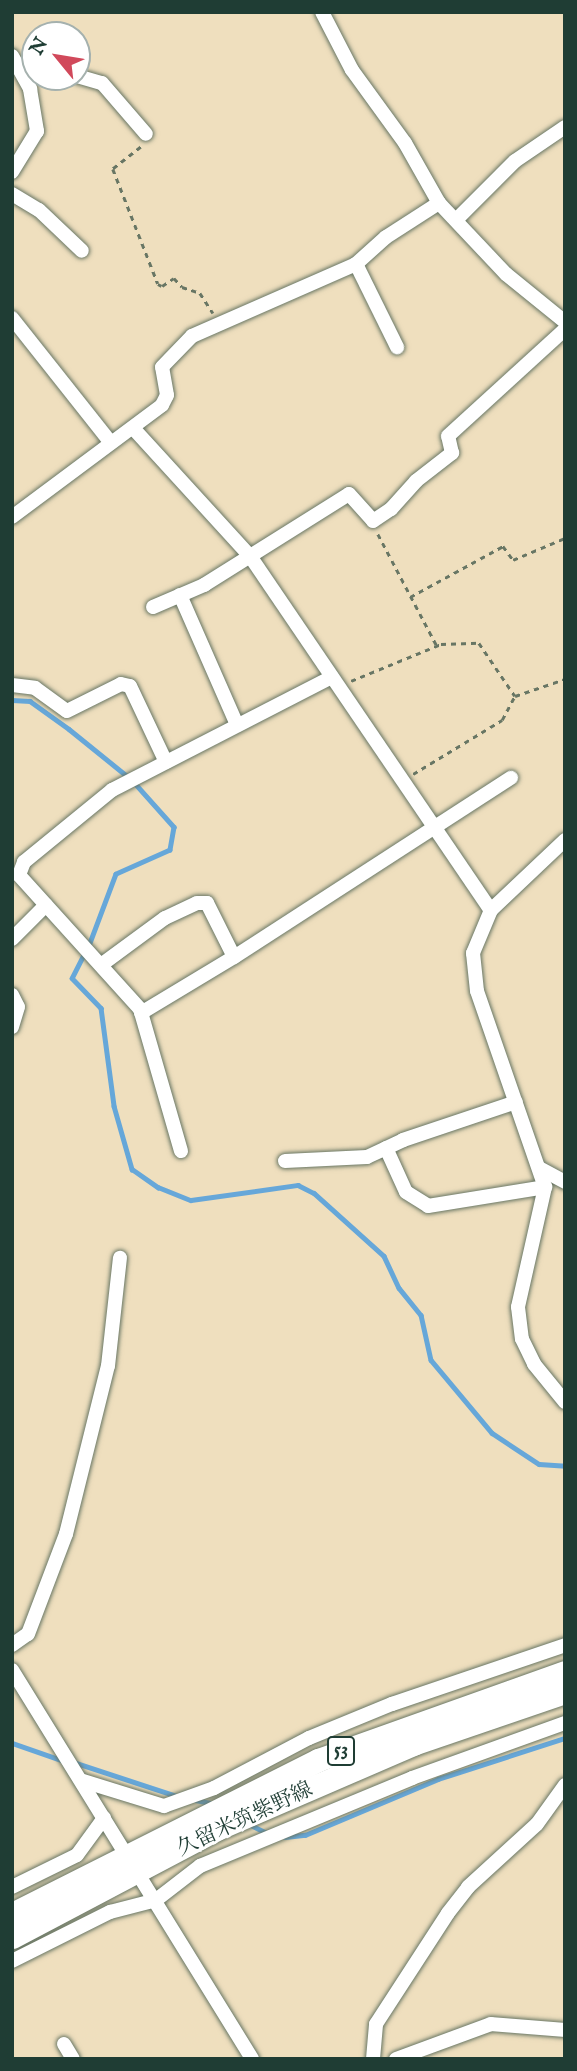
<!DOCTYPE html>
<html>
<head>
<meta charset="utf-8">
<style>
  body { margin:0 }
  #map { position:relative; width:577px; height:2071px; overflow:hidden; background:#efdfbe; font-family:"IM FELL English","Noto Serif JP",serif }
  div>[style] { position:absolute }
  [style*='--x'] { left:calc(var(--x)*1px); top:calc(var(--y)*1px); width:calc(var(--w)*1px); rotate:calc(var(--a)*1deg) }
  .stream>* { height:4.5px; margin:-2.25px; padding:0 2.25px; transform-origin:2.25px; border-radius:2.25px; background:#66a7d9 }
  .path>* { height:2.5px; margin-top:-1.25px; transform-origin:0; background:repeating-linear-gradient(90deg,#687664 0 5px,transparent 0 10px) }
  .roads { filter:drop-shadow(0 0 2px #687664) drop-shadow(0 0 2px #687664) }
  .street>* { height:14px; margin:-7px; padding:0 7px; transform-origin:7px; border-radius:7px; background:#fff }
  .primary>* { height:23px; margin:-11.5px; padding:0 11.5px; transform-origin:11.5px; border-radius:11.5px; background:#fff }
  span { translate:-50% -50%; white-space:nowrap; text-align:center; line-height:1.15; -webkit-text-stroke:5px #fff; paint-order:stroke }
  .shield-label span { padding:2px 5px; background:#fff; border:2px solid; border-radius:5px; -webkit-text-stroke-width:0 }
  .shield-label { font-size:19px; color:#1f3d34; font-weight:700 }
  .street-label { font-size:21px; color:#1f3d34 }
  .frame { position:absolute; inset:0; border:14px solid #1f3d34; pointer-events:none }
  .north { position:absolute; left:21px; top:21px; width:70px; height:70px; box-sizing:border-box; background:#fff; border:2px solid #a5b1ae; border-radius:50%; rotate:300deg; font-size:19px; font-weight:700; line-height:28px; text-align:center; color:#1f3d34 }
  .north::after { content:''; display:block; margin:auto; width:24px; height:32px; background:#d1495b; clip-path:polygon(50% 0,100% 100%,50% 72%,0 100%) }
</style>
</head>
<body>
<div id="map">
  <div class="stream">
    <i style="--x:12;--y:700;--w:18;--a:3"></i>
    <i style="--x:30;--y:701;--w:48;--a:35.7"></i>
    <i style="--x:69;--y:729;--w:81;--a:39"></i>
    <i style="--x:132;--y:780;--w:63;--a:48.2"></i>
    <i style="--x:174;--y:827;--w:23;--a:100"></i>
    <i style="--x:170;--y:850;--w:59;--a:156"></i>
    <i style="--x:116;--y:874;--w:77;--a:110.6"></i>
    <i style="--x:85;--y:953;--w:28;--a:117"></i>
    <i style="--x:72;--y:978;--w:42;--a:46"></i>
    <i style="--x:101;--y:1008;--w:99;--a:82.4"></i>
    <i style="--x:114;--y:1106;--w:66;--a:74.1"></i>
    <i style="--x:132;--y:1169;--w:32;--a:35"></i>
    <i style="--x:158;--y:1187;--w:35;--a:22"></i>
    <i style="--x:191;--y:1200;--w:108;--a:-8"></i>
    <i style="--x:298;--y:1185;--w:18;--a:27"></i>
    <i style="--x:314;--y:1193;--w:94;--a:42"></i>
    <i style="--x:384;--y:1256;--w:35;--a:65"></i>
    <i style="--x:399;--y:1288;--w:35;--a:51"></i>
    <i style="--x:421;--y:1315;--w:46;--a:77.5"></i>
    <i style="--x:431;--y:1360;--w:95;--a:50.1"></i>
    <i style="--x:492;--y:1433;--w:56;--a:33.4"></i>
    <i style="--x:539;--y:1464;--w:26;--a:4"></i>
    <i style="--x:12;--y:1743;--w:55;--a:19.1"></i>
    <i style="--x:73;--y:1762;--w:109;--a:18.1"></i>
    <i style="--x:196;--y:1800;--w:19;--a:12"></i>
    <i style="--x:249;--y:1824;--w:20;--a:27"></i>
    <i style="--x:285;--y:1837;--w:20;--a:-6"></i>
    <i style="--x:305;--y:1835;--w:144;--a:-22.8"></i>
    <i style="--x:438;--y:1779;--w:133;--a:-17.9"></i>
  </div>
  <div class="path">
    <i style="--x:141;--y:147;--w:36;--a:142"></i>
    <i style="--x:113;--y:169;--w:123;--a:68.6"></i>
    <i style="--x:158;--y:284;--w:4;--a:27"></i>
    <i style="--x:162;--y:286;--w:14;--a:-34"></i>
    <i style="--x:174;--y:278;--w:12;--a:48"></i>
    <i style="--x:182;--y:287;--w:19;--a:18"></i>
    <i style="--x:200;--y:293;--w:24;--a:57"></i>
    <i style="--x:378;--y:534;--w:127;--a:62.2"></i>
    <i style="--x:410;--y:597;--w:106;--a:-28.7"></i>
    <i style="--x:503;--y:546;--w:17;--a:54"></i>
    <i style="--x:513;--y:560;--w:56;--a:-22.9"></i>
    <i style="--x:351;--y:681;--w:97;--a:-22.3"></i>
    <i style="--x:441;--y:644;--w:38;--a:-2"></i>
    <i style="--x:479;--y:643;--w:64;--a:55.8"></i>
    <i style="--x:515;--y:696;--w:53;--a:-18.8"></i>
    <i style="--x:413;--y:774;--w:104;--a:-31.2"></i>
    <i style="--x:502;--y:720;--w:27;--a:-62"></i>
  </div>
  <div class="roads">
    <div class="street">
      <i style="--x:322;--y:12;--w:65;--a:62.7"></i>
      <i style="--x:352;--y:70;--w:90;--a:54"></i>
      <i style="--x:405;--y:143;--w:69;--a:60.5"></i>
      <i style="--x:439;--y:203;--w:98;--a:46.7"></i>
      <i style="--x:506;--y:274;--w:76;--a:39.1"></i>
      <i style="--x:12;--y:56;--w:38;--a:61"></i>
      <i style="--x:30;--y:89;--w:43;--a:80.5"></i>
      <i style="--x:37;--y:131;--w:48;--a:121.4"></i>
      <i style="--x:12;--y:67;--w:23;--a:-10"></i>
      <i style="--x:77;--y:76;--w:26;--a:16"></i>
      <i style="--x:102;--y:83;--w:67;--a:49.2"></i>
      <i style="--x:12;--y:194;--w:31;--a:31"></i>
      <i style="--x:39;--y:210;--w:59;--a:43.6"></i>
      <i style="--x:456;--y:220;--w:83;--a:-45"></i>
      <i style="--x:515;--y:161;--w:60;--a:-34.2"></i>
      <i style="--x:356;--y:264;--w:93;--a:63.7"></i>
      <i style="--x:12;--y:318;--w:159;--a:51.6"></i>
      <i style="--x:133;--y:428;--w:173;--a:47.6"></i>
      <i style="--x:250;--y:556;--w:428;--a:55.8"></i>
      <i style="--x:12;--y:517;--w:187;--a:-36.7"></i>
      <i style="--x:162;--y:405;--w:11;--a:-63"></i>
      <i style="--x:167;--y:395;--w:28;--a:-100"></i>
      <i style="--x:162;--y:367;--w:43;--a:-45.9"></i>
      <i style="--x:192;--y:336;--w:179;--a:-23.7"></i>
      <i style="--x:356;--y:264;--w:40;--a:-42"></i>
      <i style="--x:386;--y:237;--w:63;--a:-32.7"></i>
      <i style="--x:180;--y:595;--w:142;--a:66.3"></i>
      <i style="--x:153;--y:607;--w:56;--a:-23.3"></i>
      <i style="--x:204;--y:585;--w:171;--a:-32.1"></i>
      <i style="--x:349;--y:494;--w:36;--a:48"></i>
      <i style="--x:373;--y:521;--w:22;--a:-34"></i>
      <i style="--x:391;--y:509;--w:38;--a:-48"></i>
      <i style="--x:416;--y:481;--w:46;--a:-37.9"></i>
      <i style="--x:452;--y:453;--w:17;--a:-103"></i>
      <i style="--x:448;--y:436;--w:159;--a:-42.4"></i>
      <i style="--x:12;--y:685;--w:23;--a:7"></i>
      <i style="--x:35;--y:688;--w:39;--a:36"></i>
      <i style="--x:67;--y:711;--w:60;--a:-26.6"></i>
      <i style="--x:121;--y:684;--w:9;--a:13"></i>
      <i style="--x:130;--y:686;--w:84;--a:64.7"></i>
      <i style="--x:565;--y:840;--w:102;--a:136.6"></i>
      <i style="--x:491;--y:910;--w:47;--a:112.7"></i>
      <i style="--x:473;--y:953;--w:38;--a:84"></i>
      <i style="--x:477;--y:991;--w:207;--a:70.9"></i>
      <i style="--x:545;--y:1187;--w:123;--a:102.7"></i>
      <i style="--x:518;--y:1307;--w:32;--a:83"></i>
      <i style="--x:522;--y:1339;--w:28;--a:64"></i>
      <i style="--x:534;--y:1364;--w:49;--a:50.8"></i>
      <i style="--x:12;--y:939;--w:48;--a:-45"></i>
      <i style="--x:101;--y:965;--w:79;--a:-36.3"></i>
      <i style="--x:165;--y:918;--w:35;--a:-25"></i>
      <i style="--x:197;--y:903;--w:10;--a:0"></i>
      <i style="--x:207;--y:903;--w:60;--a:63.4"></i>
      <i style="--x:234;--y:957;--w:330;--a:-32.9"></i>
      <i style="--x:12;--y:995;--w:13;--a:63"></i>
      <i style="--x:18;--y:1007;--w:21;--a:107"></i>
      <i style="--x:141;--y:1013;--w:109;--a:-31.1"></i>
      <i style="--x:386;--y:1148;--w:48;--a:65.6"></i>
      <i style="--x:406;--y:1192;--w:26;--a:32"></i>
      <i style="--x:428;--y:1206;--w:119;--a:-9.2"></i>
      <i style="--x:181;--y:1151;--w:148;--a:-106.1"></i>
      <i style="--x:140;--y:1009;--w:181;--a:-132.1"></i>
      <i style="--x:19;--y:875;--w:14;--a:-69"></i>
      <i style="--x:24;--y:862;--w:114;--a:-39.3"></i>
      <i style="--x:112;--y:790;--w:247;--a:-27.2"></i>
      <i style="--x:285;--y:1161;--w:82;--a:-2.8"></i>
      <i style="--x:367;--y:1157;--w:40;--a:-25"></i>
      <i style="--x:403;--y:1140;--w:119;--a:-18.6"></i>
      <i style="--x:539;--y:1168;--w:30;--a:28"></i>
      <i style="--x:12;--y:1645;--w:19;--a:-35"></i>
      <i style="--x:28;--y:1634;--w:107;--a:-69.2"></i>
      <i style="--x:66;--y:1534;--w:173;--a:-76"></i>
      <i style="--x:108;--y:1366;--w:109;--a:-83.7"></i>
      <i style="--x:12;--y:1670;--w:457;--a:58.3"></i>
      <i style="--x:83;--y:1781;--w:85;--a:17.2"></i>
      <i style="--x:164;--y:1806;--w:53;--a:-19.8"></i>
      <i style="--x:214;--y:1788;--w:107;--a:-27.8"></i>
      <i style="--x:309;--y:1738;--w:90;--a:-22.3"></i>
      <i style="--x:392;--y:1704;--w:183;--a:-18.8"></i>
      <i style="--x:12;--y:1887;--w:72;--a:-26.2"></i>
      <i style="--x:77;--y:1855;--w:46;--a:-53.9"></i>
      <i style="--x:12;--y:1961;--w:110;--a:-26.6"></i>
      <i style="--x:110;--y:1912;--w:48;--a:-14.6"></i>
      <i style="--x:156;--y:1900;--w:56;--a:-37.7"></i>
      <i style="--x:200;--y:1866;--w:230;--a:-22.5"></i>
      <i style="--x:412;--y:1778;--w:163;--a:-19.8"></i>
      <i style="--x:64;--y:2044;--w:17;--a:59"></i>
      <i style="--x:373;--y:2059;--w:35;--a:-85"></i>
      <i style="--x:376;--y:2024;--w:132;--a:-57"></i>
      <i style="--x:448;--y:1913;--w:33;--a:-52"></i>
      <i style="--x:468;--y:1887;--w:93;--a:-42.4"></i>
      <i style="--x:537;--y:1824;--w:48;--a:-54.3"></i>
      <i style="--x:396;--y:2059;--w:101;--a:-20.2"></i>
      <i style="--x:491;--y:2024;--w:74;--a:4.6"></i>
    </div>
    <div class="primary">
      <i style="--x:12;--y:1914;--w:343;--a:-26.7"></i>
      <i style="--x:318;--y:1760;--w:262;--a:-19.6"></i>
      <i style="--x:12;--y:1937;--w:234;--a:-27.8"></i>
      <i style="--x:219;--y:1828;--w:211;--a:-23.4"></i>
      <i style="--x:413;--y:1744;--w:161;--a:-18.9"></i>
    </div>
  </div>
  <div class="shield-label">
    <span style="left:341px;top:1751px">53</span>
  </div>
  <div class="street-label">
    <span style="left:245px;top:1820px;rotate:-25deg">久留米筑紫野線</span>
  </div>
  <div class="frame"></div>
  <div class="north">N</div>
</div>
</body>
</html>
